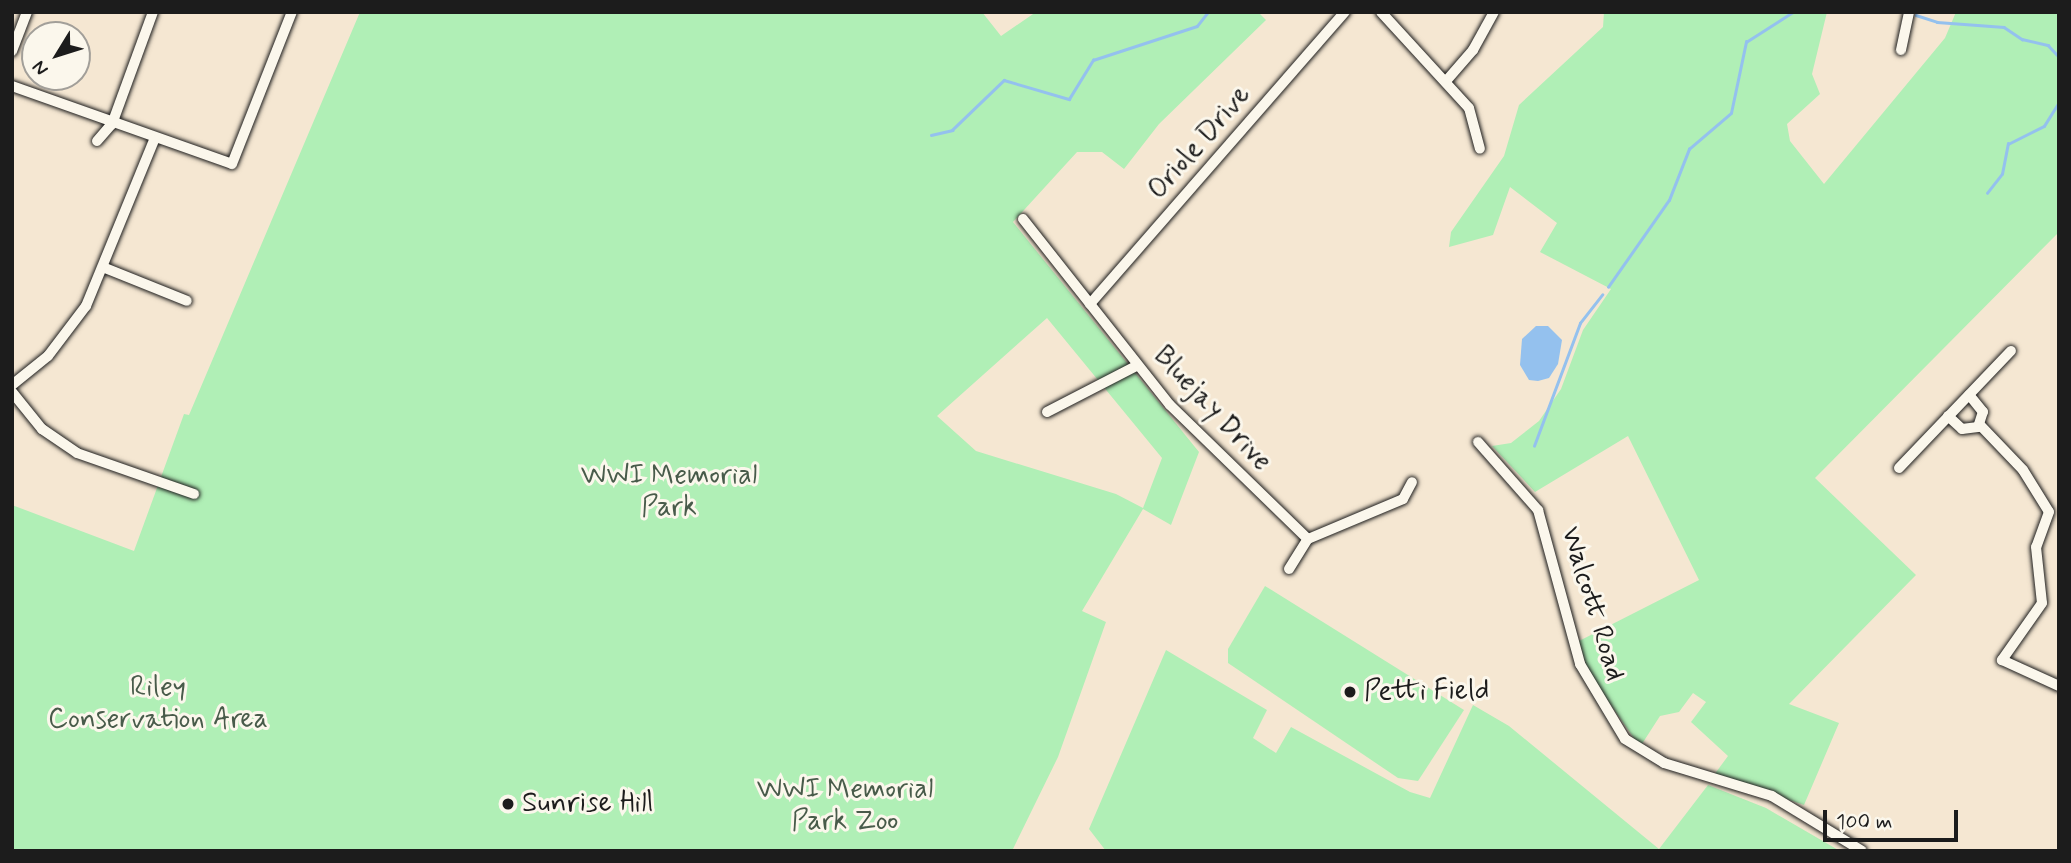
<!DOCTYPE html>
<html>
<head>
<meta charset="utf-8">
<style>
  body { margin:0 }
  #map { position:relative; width:2071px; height:863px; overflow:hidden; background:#f5e7d2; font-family:Mynerve,sans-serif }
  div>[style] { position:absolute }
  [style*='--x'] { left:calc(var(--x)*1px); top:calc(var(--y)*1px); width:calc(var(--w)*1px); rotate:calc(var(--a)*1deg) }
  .green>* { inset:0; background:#b0efb6 }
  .water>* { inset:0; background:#94c1ee }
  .stream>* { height:2.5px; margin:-1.25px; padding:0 1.25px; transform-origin:1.25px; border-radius:1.25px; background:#94c1ee }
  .roads { filter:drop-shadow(0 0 2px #1c1c1c) drop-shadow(0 0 2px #1c1c1c) }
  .minor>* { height:10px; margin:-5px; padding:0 5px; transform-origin:5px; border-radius:5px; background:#fbf7ec }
  .dots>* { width:19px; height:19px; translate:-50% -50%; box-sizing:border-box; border:4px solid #fbf7ec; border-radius:50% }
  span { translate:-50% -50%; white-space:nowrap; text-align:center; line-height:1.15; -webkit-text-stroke:6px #fbf7ec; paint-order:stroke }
  .street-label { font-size:28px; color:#1c1c1c }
  .park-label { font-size:28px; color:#485b4a }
  .poi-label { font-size:28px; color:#1c1c1c }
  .left { translate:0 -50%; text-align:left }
  .frame { position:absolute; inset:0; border:14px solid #1c1c1c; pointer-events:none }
  .north { position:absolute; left:21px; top:21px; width:70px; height:70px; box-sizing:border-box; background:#fbf7ec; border:2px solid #a29f99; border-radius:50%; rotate:232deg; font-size:19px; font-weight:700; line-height:28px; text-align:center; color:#1c1c1c }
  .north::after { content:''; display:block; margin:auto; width:24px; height:32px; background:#1c1c1c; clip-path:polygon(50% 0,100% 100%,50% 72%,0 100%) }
  .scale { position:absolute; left:1823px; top:810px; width:135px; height:32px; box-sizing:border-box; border:4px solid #1c1c1c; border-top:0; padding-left:9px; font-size:21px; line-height:24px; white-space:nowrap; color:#1c1c1c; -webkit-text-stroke:5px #fbf7ec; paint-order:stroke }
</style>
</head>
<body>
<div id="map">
  <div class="green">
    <i style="clip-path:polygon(evenodd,360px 12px,982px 12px,1001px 36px,1036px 12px,1258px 12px,1266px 20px,1159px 124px,1124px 169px,1102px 152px,1077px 152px,1013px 222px,1199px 452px,1171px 525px,1143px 509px,1082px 611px,1106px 622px,1058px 757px,1012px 851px,12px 851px,12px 505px,134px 551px,184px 414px,189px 415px,360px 12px,1047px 318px,1162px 458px,1143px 508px,1116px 494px,976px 451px,937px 416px,1047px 318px)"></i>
    <i style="clip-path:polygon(1604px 12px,1827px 12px,1812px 74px,1820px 94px,1787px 124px,1790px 141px,1824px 184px,1945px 38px,1956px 12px,2059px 12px,2059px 232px,1815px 478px,1916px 575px,1789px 704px,1839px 723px,1804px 805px,1714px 775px,1728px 756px,1691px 722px,1706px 702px,1693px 693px,1679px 712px,1660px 716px,1640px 747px,1588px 672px,1579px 641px,1699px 580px,1628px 436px,1535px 492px,1492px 446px,1511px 443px,1539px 421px,1561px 389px,1583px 330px,1611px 289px,1540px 252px,1557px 223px,1510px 187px,1493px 235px,1449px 247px,1451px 232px,1504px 156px,1519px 105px,1603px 27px)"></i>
    <i style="clip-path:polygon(1265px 586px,1464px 710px,1418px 781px,1398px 778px,1228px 663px,1228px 649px)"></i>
    <i style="clip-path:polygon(1166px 650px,1267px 710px,1253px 738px,1276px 753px,1291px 727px,1410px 792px,1430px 798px,1473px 705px,1509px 726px,1659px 849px,1708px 785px,1766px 808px,1840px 851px,1106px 851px,1089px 829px)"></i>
  </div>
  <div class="water">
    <i style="clip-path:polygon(1536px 326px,1548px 326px,1562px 340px,1558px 364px,1549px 378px,1538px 381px,1529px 380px,1520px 365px,1522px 339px)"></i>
  </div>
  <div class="stream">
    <i style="--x:1916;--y:15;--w:22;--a:18"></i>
    <i style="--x:1937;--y:22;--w:67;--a:4.3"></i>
    <i style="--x:2004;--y:27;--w:22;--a:34"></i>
    <i style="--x:2022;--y:39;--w:27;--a:13"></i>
    <i style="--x:2048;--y:45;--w:16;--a:47"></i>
    <i style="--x:931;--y:135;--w:22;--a:-13"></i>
    <i style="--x:952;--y:130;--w:72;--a:-43.9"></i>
    <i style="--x:1004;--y:80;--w:68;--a:16.3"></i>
    <i style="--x:1069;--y:99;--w:46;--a:-58.4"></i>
    <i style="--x:1093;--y:60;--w:109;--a:-18.1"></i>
    <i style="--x:1197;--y:26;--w:18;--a:-52"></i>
    <i style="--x:1987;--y:193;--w:24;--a:-52"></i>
    <i style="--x:2002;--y:174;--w:31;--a:-79"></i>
    <i style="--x:2008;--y:144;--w:40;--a:-26.6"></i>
    <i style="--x:2044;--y:126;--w:28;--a:-58"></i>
    <i style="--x:1608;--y:287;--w:106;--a:-55"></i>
    <i style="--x:1669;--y:200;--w:55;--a:-68.6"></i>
    <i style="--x:1689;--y:149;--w:55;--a:-40.6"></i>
    <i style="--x:1731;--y:113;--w:73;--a:-78.1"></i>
    <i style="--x:1746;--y:42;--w:56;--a:-32.6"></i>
    <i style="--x:1534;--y:446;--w:131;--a:-69.5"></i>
    <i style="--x:1580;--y:323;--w:36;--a:-52"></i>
  </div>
  <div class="roads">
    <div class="minor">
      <i style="--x:1381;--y:12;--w:130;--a:47.5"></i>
      <i style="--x:1469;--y:108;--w:42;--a:75"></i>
      <i style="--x:1901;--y:50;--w:39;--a:-78"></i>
      <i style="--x:12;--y:51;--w:42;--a:-69"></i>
      <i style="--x:1447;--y:80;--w:40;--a:-49"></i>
      <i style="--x:1473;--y:50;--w:43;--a:-61.1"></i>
      <i style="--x:12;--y:86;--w:233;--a:19.5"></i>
      <i style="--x:232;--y:164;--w:163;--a:-68.5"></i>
      <i style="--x:97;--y:141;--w:23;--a:-49"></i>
      <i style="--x:112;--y:124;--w:119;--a:-69.9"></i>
      <i style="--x:1023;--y:219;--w:237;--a:51.7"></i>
      <i style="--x:1170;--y:405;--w:192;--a:44.2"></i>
      <i style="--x:105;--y:268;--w:88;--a:21.9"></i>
      <i style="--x:1090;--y:304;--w:388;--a:-48.9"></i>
      <i style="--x:12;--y:385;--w:46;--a:-38.9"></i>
      <i style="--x:48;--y:356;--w:63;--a:-52.8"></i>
      <i style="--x:86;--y:306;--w:179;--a:-67.7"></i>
      <i style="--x:12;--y:392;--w:48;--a:51"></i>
      <i style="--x:42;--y:429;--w:42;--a:34.4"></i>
      <i style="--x:77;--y:453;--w:124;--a:19.3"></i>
      <i style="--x:1047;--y:412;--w:102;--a:-27.3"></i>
      <i style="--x:1948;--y:416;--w:19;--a:43"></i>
      <i style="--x:1962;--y:429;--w:16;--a:-7"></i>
      <i style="--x:1978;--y:427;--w:16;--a:-72"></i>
      <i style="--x:1983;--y:412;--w:22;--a:-129"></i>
      <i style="--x:1980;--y:425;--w:62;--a:46.3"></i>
      <i style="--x:2023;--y:470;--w:49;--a:58.2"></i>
      <i style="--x:2049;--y:512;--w:37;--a:110"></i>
      <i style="--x:2036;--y:547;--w:56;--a:83.9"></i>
      <i style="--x:2042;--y:603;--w:70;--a:125.1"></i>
      <i style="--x:2002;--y:660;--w:63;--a:24.5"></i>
      <i style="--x:1478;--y:442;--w:91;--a:48.6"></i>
      <i style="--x:1538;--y:510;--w:160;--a:74.7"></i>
      <i style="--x:1580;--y:664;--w:87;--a:59"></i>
      <i style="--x:1625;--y:739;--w:46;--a:31.6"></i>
      <i style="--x:1664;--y:763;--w:113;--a:17"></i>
      <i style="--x:1772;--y:796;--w:105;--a:31.4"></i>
      <i style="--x:1899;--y:468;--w:162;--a:-46.3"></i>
      <i style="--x:1289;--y:569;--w:36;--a:-58"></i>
      <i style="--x:1308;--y:539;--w:103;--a:-22.8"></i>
      <i style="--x:1403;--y:499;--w:19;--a:-62"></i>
    </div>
  </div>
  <div class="dots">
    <i style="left:1350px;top:692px;background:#1c1c1c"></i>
    <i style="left:508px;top:804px;background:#1c1c1c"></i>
  </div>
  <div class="street-label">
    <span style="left:1200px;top:143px;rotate:-49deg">Oriole Drive</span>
    <span style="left:1212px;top:409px;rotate:47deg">Bluejay Drive</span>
    <span style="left:1592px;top:604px;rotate:73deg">Walcott Road</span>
  </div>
  <div class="park-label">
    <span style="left:669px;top:492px">WWI Memorial<br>Park</span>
    <span style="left:158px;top:704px">Riley<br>Conservation Area</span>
    <span style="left:845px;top:806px">WWI Memorial<br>Park Zoo</span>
  </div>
  <div class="poi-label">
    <span class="left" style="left:1364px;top:692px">Petti Field</span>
    <span class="left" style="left:522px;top:804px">Sunrise Hill</span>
  </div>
  <div class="frame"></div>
  <div class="north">N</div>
  <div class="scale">100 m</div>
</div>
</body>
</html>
